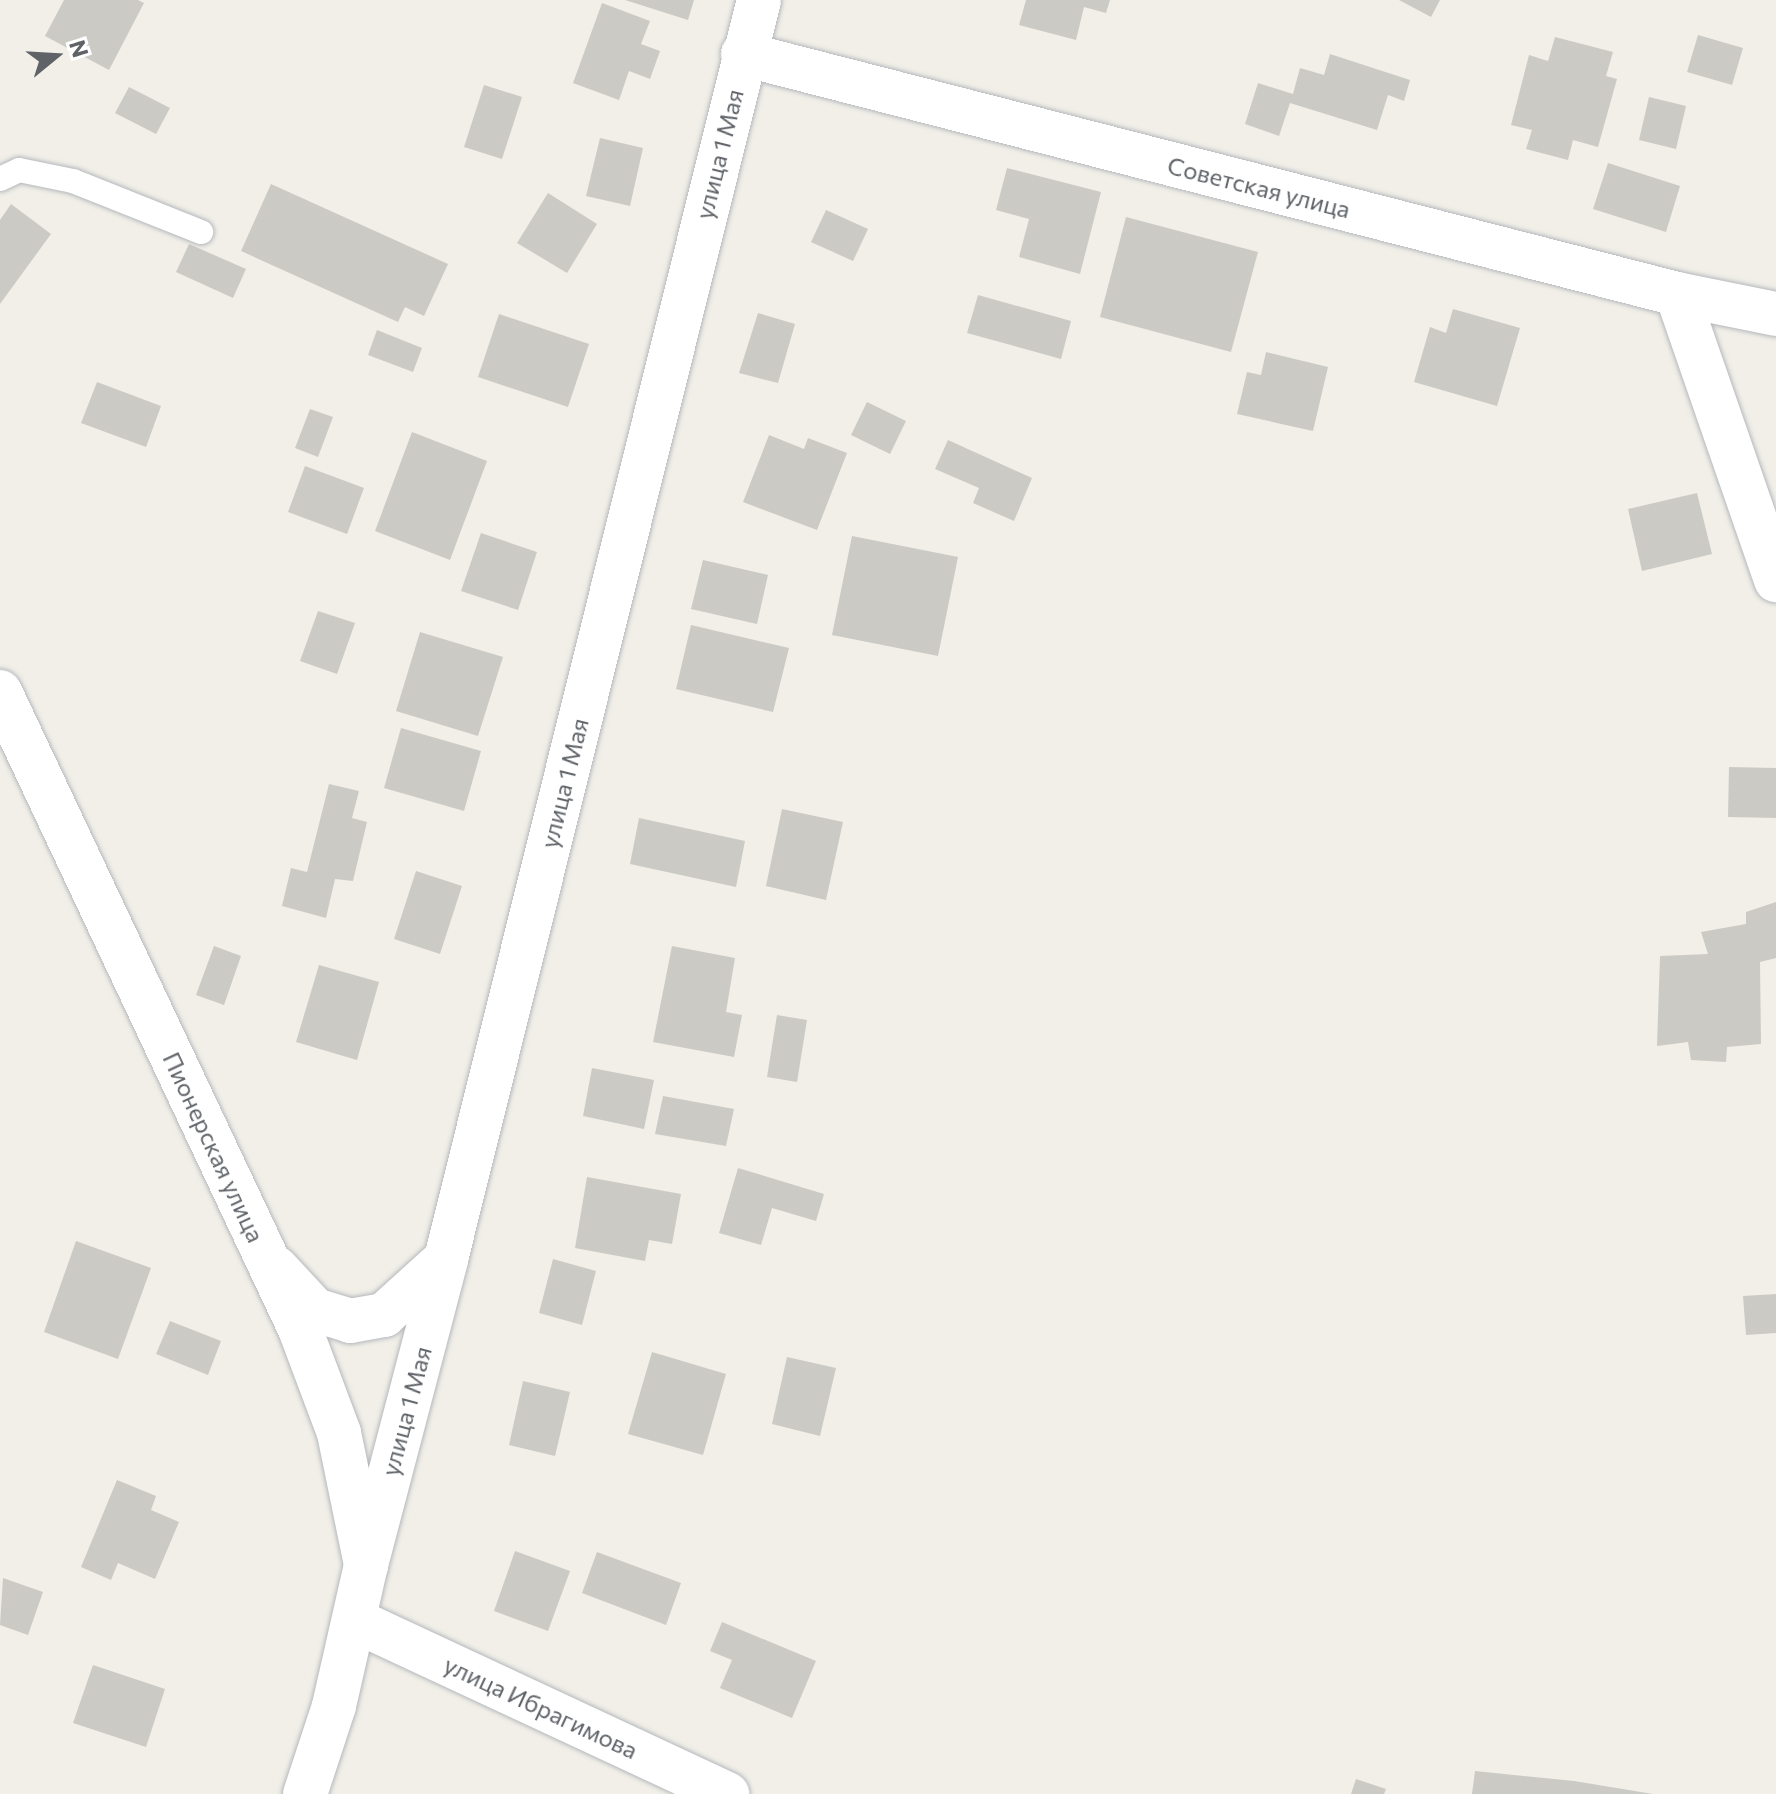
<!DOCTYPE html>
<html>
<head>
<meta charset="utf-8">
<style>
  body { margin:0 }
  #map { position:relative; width:1776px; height:1794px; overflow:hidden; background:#f1efe8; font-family:Commissioner,sans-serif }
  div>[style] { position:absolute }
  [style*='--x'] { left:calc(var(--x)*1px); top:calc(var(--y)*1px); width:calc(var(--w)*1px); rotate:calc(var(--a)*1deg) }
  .building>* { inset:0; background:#cccac5 }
  .roads { filter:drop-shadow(0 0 2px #b5b8bc) drop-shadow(0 0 2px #b5b8bc) }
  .lane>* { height:24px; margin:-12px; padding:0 12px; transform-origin:12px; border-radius:12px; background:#fff }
  .street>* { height:44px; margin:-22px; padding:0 22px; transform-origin:22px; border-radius:22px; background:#fff }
  .secondary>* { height:44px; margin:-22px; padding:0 22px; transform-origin:22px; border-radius:22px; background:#fff }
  span { translate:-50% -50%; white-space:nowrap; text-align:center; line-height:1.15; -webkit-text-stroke:6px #fff; paint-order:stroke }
  .street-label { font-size:24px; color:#5f6368 }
  .north { position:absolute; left:16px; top:16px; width:80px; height:80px; -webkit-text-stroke:6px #fff; paint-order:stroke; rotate:72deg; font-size:22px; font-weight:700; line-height:32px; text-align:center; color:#5f6368 }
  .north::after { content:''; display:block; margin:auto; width:28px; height:36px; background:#5f6368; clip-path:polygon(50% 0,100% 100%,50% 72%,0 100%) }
</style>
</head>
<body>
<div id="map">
  <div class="building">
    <i style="clip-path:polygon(64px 0,138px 0,144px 3px,109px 70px,45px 36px)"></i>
    <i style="clip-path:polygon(625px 0,694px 0,688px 20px)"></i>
    <i style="clip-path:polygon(1026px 0,1110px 0,1106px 13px,1084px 7px,1076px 40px,1019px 25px)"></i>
    <i style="clip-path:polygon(1399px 0,1440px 0,1431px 17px)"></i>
    <i style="clip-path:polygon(602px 3px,650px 21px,641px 44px,660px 51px,650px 79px,629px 71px,619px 100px,573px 83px)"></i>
    <i style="clip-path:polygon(1698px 35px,1743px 48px,1732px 85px,1687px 72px)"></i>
    <i style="clip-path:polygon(1555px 37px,1613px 52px,1606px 76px,1617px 79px,1598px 147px,1573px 140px,1568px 160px,1526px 149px,1532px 130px,1511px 125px,1529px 55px,1548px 61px)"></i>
    <i style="clip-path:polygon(1330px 54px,1410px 80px,1404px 101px,1388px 95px,1377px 130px,1290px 103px,1279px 136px,1245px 124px,1258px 83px,1293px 94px,1300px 68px,1324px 75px)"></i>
    <i style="clip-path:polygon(484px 85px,522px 97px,502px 159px,464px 147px)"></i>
    <i style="clip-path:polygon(129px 87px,170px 108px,156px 134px,115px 113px)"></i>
    <i style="clip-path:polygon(1649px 97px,1686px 106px,1676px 149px,1639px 140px)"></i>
    <i style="clip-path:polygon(600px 138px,643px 148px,630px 206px,586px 196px)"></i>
    <i style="clip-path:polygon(1608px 163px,1680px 186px,1666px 232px,1593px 209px)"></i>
    <i style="clip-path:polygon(1007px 168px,1101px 192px,1080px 274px,1019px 257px,1029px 219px,996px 210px)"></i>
    <i style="clip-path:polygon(271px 184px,448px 264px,424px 316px,405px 307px,398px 322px,241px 251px)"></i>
    <i style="clip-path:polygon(548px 193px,597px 224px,567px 273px,517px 243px)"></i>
    <i style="clip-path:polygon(11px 204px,51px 234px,0 304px,0 220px)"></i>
    <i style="clip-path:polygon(826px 210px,868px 229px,853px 261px,811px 242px)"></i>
    <i style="clip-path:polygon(1126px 217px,1258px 252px,1231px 352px,1100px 317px)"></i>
    <i style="clip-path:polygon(189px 244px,246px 269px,233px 298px,176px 272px)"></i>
    <i style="clip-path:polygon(978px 295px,1071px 321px,1061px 359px,967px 333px)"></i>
    <i style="clip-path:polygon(1453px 309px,1520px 328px,1497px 406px,1414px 382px,1430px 327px,1446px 333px)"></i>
    <i style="clip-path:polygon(758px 313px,795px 324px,778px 383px,739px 373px)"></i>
    <i style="clip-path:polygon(499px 314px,589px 344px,568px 407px,478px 377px)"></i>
    <i style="clip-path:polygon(377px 330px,422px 348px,413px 372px,368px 355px)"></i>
    <i style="clip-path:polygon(1266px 352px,1328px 367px,1313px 431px,1237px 414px,1247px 372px,1261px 375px)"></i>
    <i style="clip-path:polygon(97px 382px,161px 406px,146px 447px,81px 423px)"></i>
    <i style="clip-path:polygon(867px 402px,906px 421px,890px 454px,851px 435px)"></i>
    <i style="clip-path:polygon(310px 409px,333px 417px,318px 457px,295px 448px)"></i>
    <i style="clip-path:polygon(412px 432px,487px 461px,450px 560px,375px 531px)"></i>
    <i style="clip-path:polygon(769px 435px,804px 449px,808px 438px,847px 453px,817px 530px,743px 502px)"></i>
    <i style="clip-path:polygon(948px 440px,1032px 478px,1014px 521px,973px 503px,979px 488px,935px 469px)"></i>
    <i style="clip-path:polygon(305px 466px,364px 488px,347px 534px,288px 512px)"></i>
    <i style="clip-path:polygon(1697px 493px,1712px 554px,1642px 571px,1628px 509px)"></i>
    <i style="clip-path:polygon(481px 533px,537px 552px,518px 610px,461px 591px)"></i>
    <i style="clip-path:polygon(852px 536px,958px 557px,938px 656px,832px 635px)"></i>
    <i style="clip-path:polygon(703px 560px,768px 575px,757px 624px,691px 609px)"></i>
    <i style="clip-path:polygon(318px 611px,355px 623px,337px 674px,300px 661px)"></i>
    <i style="clip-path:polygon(691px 625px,789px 648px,773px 712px,676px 689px)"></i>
    <i style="clip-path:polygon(420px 632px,503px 657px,478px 736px,396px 711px)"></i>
    <i style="clip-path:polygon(401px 728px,481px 751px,464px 811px,384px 788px)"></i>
    <i style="clip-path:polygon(1729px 767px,1776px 768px,1776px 818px,1728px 817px)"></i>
    <i style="clip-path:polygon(329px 784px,359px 791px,352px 818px,367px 822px,353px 881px,335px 879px,326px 918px,282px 906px,291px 868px,307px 872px)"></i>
    <i style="clip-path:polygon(782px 809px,843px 822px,826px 900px,766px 886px)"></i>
    <i style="clip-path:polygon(639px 818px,745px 841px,736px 887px,630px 864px)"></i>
    <i style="clip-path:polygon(416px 871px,462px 886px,440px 954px,394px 939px)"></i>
    <i style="clip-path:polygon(1776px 902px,1776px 958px,1760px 962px,1761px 1044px,1727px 1047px,1726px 1062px,1691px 1060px,1688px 1042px,1657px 1046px,1660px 956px,1708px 954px,1701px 932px,1746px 924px,1746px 912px)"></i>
    <i style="clip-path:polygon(214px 946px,241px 956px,224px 1005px,196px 995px)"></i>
    <i style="clip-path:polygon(672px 946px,735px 958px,726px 1012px,742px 1015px,734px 1057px,653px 1042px)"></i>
    <i style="clip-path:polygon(319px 965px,379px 982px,357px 1060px,296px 1042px)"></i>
    <i style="clip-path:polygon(777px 1015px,807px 1020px,797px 1082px,767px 1077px)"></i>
    <i style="clip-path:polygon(592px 1068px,654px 1080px,644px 1129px,583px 1116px)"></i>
    <i style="clip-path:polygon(663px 1096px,734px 1109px,726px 1146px,655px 1134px)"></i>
    <i style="clip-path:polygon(738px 1168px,824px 1194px,816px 1221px,772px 1208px,761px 1245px,719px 1233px)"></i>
    <i style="clip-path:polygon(587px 1177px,681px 1194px,672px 1244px,649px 1240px,645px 1261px,575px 1248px)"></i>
    <i style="clip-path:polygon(76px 1241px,151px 1268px,118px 1359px,44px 1332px)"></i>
    <i style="clip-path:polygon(553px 1259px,596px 1271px,582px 1325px,539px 1313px)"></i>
    <i style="clip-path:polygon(1776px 1294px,1776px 1333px,1746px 1335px,1743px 1296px)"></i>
    <i style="clip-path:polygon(170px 1321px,221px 1341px,208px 1375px,156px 1354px)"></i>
    <i style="clip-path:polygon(652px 1352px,726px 1374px,703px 1455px,628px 1434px)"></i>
    <i style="clip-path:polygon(787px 1357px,836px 1368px,820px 1436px,772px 1424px)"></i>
    <i style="clip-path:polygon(523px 1381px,570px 1392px,555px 1456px,509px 1445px)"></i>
    <i style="clip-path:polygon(117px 1480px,156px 1496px,151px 1510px,179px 1522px,155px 1579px,118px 1563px,111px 1580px,81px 1567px)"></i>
    <i style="clip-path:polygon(515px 1551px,570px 1571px,548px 1631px,494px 1611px)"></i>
    <i style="clip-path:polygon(597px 1552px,681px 1583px,666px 1625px,582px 1593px)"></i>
    <i style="clip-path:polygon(3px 1578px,43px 1592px,28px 1635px,0 1625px)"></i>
    <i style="clip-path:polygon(722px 1622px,816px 1661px,792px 1718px,720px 1688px,732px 1660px,710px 1651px)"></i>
    <i style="clip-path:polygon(93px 1665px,165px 1689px,146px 1747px,73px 1723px)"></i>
    <i style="clip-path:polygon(1475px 1771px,1574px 1781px,1653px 1794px,1472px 1794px)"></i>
    <i style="clip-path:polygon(1356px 1779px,1386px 1789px,1384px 1794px,1351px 1794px)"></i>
  </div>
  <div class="roads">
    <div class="lane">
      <i style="--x:0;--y:179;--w:21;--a:-25"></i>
      <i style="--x:19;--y:170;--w:55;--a:11.5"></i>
      <i style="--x:73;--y:181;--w:138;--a:21.7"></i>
    </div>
    <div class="street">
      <i style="--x:743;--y:54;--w:964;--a:14.41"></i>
      <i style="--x:1677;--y:294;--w:101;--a:11.4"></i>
      <i style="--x:1677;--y:294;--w:303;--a:70.9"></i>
      <i style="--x:276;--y:1268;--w:57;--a:47.1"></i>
      <i style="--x:315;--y:1310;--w:37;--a:17"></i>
      <i style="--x:350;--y:1321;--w:35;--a:-10"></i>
      <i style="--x:384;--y:1315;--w:84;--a:-42.1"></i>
      <i style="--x:366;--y:1565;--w:316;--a:-75.3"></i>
      <i style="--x:446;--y:1259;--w:1297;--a:-76.04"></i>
      <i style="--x:354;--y:1620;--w:412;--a:25"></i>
    </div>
    <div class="secondary">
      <i style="--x:0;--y:692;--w:704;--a:64.78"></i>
      <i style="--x:300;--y:1329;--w:111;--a:69.4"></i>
      <i style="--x:339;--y:1433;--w:135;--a:78.4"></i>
      <i style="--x:366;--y:1565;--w:145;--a:102.8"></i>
      <i style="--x:334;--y:1706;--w:93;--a:108.2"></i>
    </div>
  </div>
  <div class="street-label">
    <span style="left:719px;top:154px;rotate:-76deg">улица 1 Мая</span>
    <span style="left:1259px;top:187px;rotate:14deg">Советская улица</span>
    <span style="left:564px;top:783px;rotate:-76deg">улица 1 Мая</span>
    <span style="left:214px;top:1147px;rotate:65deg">Пионерская улица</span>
    <span style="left:406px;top:1411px;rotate:-75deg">улица 1 Мая</span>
    <span style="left:541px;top:1707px;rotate:25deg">улица Ибрагимова</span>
  </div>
  <div class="north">N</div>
</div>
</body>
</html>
